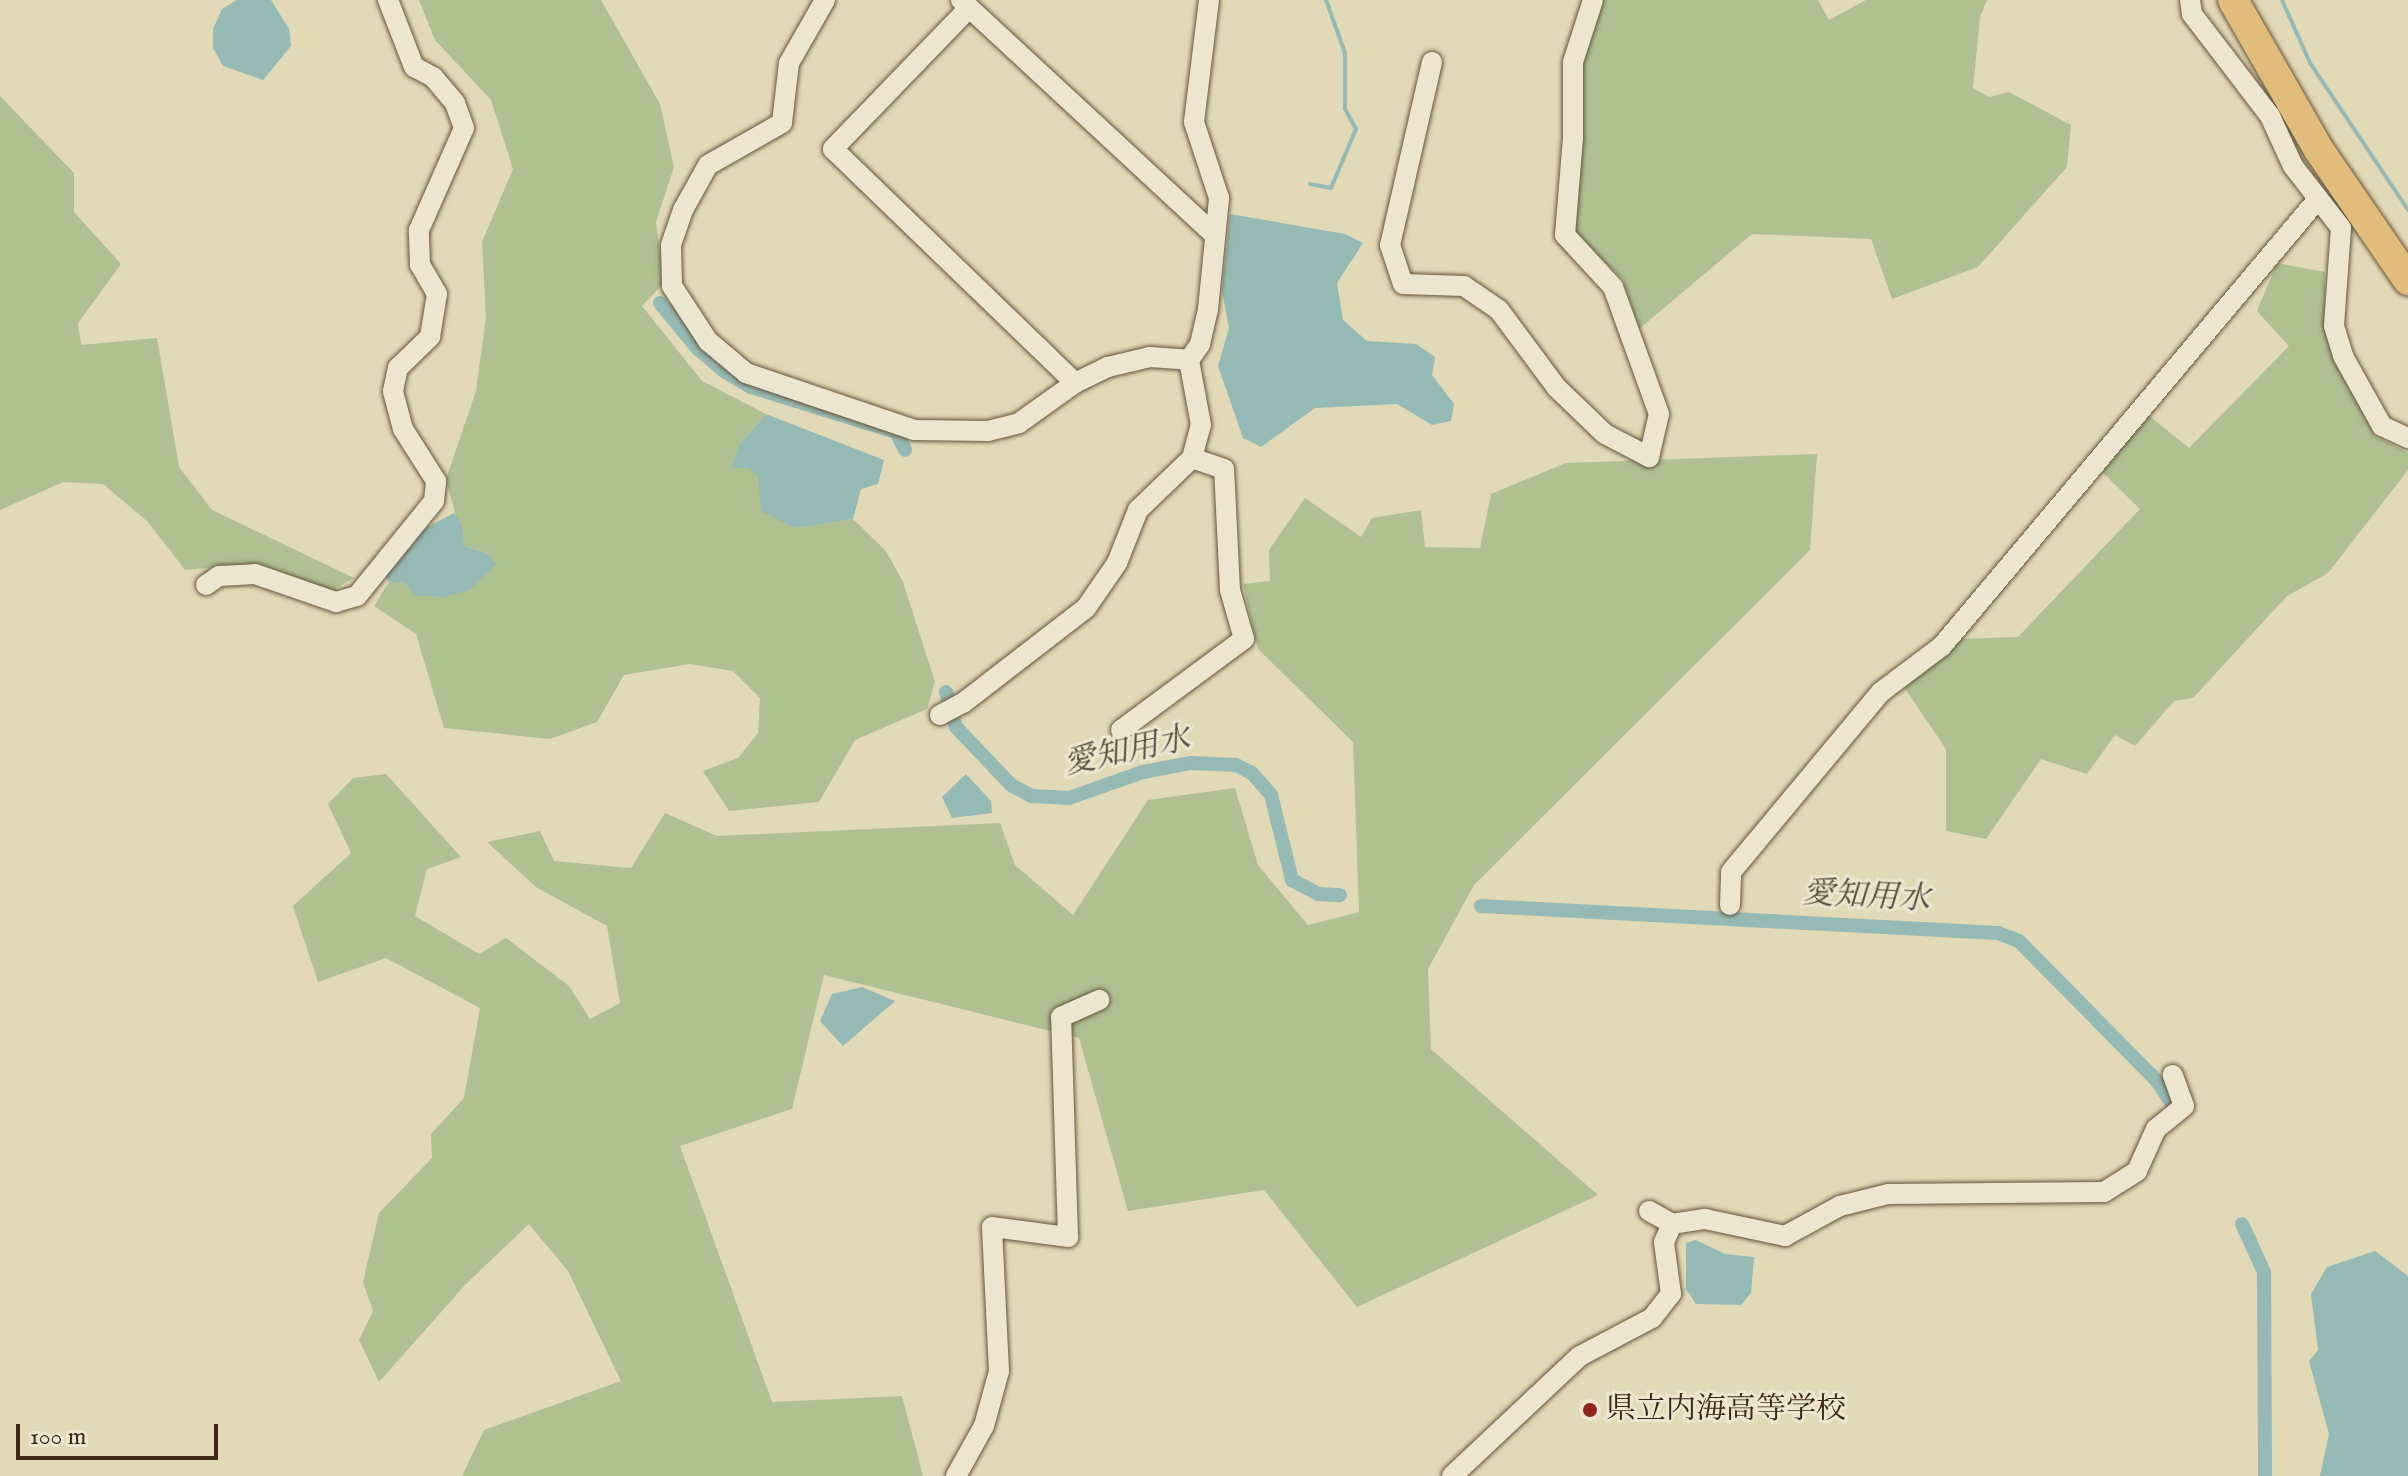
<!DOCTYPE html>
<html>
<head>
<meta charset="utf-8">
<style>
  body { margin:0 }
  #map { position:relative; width:2408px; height:1476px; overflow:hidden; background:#e2d9b6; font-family:"IM FELL English","Noto Serif JP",serif }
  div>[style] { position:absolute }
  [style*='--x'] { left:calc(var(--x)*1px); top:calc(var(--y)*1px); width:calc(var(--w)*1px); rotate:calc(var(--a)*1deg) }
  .green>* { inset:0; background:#afc091 }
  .water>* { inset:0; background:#95b9b4 }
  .stream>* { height:4px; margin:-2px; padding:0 2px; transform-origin:2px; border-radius:2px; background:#95b9b4 }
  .canal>* { height:14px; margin:-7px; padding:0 7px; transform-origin:7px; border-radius:7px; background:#95b9b4 }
  .roads { filter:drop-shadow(0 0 2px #66543c) drop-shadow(0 0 2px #66543c) }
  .minor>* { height:20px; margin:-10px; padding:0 10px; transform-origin:10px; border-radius:10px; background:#ece6d0 }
  .highway>* { height:30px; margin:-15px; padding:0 15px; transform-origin:15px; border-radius:15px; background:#e1bc7b }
  .dots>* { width:22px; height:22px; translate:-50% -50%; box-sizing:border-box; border:4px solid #ece6d0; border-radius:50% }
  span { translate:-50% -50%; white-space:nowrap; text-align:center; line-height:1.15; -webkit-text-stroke:6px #ece6d0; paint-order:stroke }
  .poi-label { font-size:30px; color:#3c2714 }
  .left { translate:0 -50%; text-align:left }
  .water-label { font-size:32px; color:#524c3c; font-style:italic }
  .scale { position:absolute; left:16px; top:1424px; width:202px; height:36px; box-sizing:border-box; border:4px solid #3c2714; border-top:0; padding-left:10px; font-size:24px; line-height:28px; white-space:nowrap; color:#3c2714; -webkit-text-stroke:6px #ece6d0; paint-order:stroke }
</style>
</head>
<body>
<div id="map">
  <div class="green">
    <i style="clip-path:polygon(419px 0,601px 0,660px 104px,674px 167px,656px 222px,664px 283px,642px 306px,702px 381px,766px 414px,739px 445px,733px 468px,748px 468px,759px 476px,795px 528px,853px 519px,886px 551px,903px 582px,935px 682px,927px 709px,855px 740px,819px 802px,729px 811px,703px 771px,738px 758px,758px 733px,760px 698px,733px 671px,690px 664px,624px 675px,597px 722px,550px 739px,444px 728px,416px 634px,374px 606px,389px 582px,405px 582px,489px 554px,464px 546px,446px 479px,476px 391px,486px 317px,482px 242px,513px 169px,491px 100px,435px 40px)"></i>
    <i style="clip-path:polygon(1602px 0,1818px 0,1829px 20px,1866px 0,1987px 0,1980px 17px,1973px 88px,1989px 97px,2009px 92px,2071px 125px,2067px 167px,1978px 267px,1892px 299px,1871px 239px,1752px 234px,1639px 329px,1623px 279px,1574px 232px,1583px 136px,1581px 62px)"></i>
    <i style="clip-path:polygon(0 96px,74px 173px,74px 212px,121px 264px,78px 323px,81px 345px,157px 338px,179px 467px,212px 510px,354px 578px,331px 591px,255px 564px,185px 570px,148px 522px,103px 484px,63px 482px,0 510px)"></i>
    <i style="clip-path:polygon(2277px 263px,2325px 272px,2324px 326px,2335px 360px,2375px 436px,2408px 453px,2408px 470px,2328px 573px,2287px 596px,2193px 698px,2174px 701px,2135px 746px,2115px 735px,2087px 774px,2041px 759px,1986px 839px,1946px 831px,1946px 749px,1904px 687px,1959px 639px,2018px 637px,2140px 509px,2100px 470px,2147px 414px,2189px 448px,2289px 346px,2257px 311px)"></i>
    <i style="clip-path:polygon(1817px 454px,1810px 550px,1474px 885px,1428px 969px,1431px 1049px,1598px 1195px,1357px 1307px,1264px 1190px,1128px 1211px,1079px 1038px,824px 975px,792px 1109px,680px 1146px,772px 1402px,902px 1396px,923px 1476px,462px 1476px,484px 1430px,621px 1381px,568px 1271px,529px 1224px,466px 1284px,379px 1382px,359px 1340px,373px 1311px,363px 1282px,379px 1213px,432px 1158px,431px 1134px,464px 1098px,480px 1008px,386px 958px,318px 982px,293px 906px,351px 853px,328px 804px,353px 778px,386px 774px,461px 857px,427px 869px,415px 916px,479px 954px,506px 938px,569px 986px,590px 1019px,620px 1003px,607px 926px,536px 887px,487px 842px,540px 831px,554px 861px,631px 868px,665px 813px,717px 836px,1000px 823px,1015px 865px,1073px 915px,1148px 800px,1235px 788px,1258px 865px,1308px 925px,1359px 912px,1353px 742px,1258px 649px,1243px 584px,1270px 581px,1269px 550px,1305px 498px,1361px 537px,1372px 518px,1421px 510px,1425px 547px,1480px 548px,1491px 494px,1566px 463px)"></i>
  </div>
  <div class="water">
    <i style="clip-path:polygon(237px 0,271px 0,289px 29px,291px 46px,263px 80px,223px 66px,213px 48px,213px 29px,222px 9px)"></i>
    <i style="clip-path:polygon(1230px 214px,1345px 234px,1363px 243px,1337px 283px,1343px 320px,1367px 341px,1416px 344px,1435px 357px,1432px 375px,1454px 404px,1451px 421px,1432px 425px,1397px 404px,1315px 408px,1261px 447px,1243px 438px,1218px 366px,1229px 328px,1222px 291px)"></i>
    <i style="clip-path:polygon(766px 414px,884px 460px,878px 484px,861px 489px,853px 519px,795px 528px,761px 511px,758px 476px,748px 468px,732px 468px,739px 445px)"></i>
    <i style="clip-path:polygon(454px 513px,462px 525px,464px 546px,489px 554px,496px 564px,469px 590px,444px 597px,414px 595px,405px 582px,389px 582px,385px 576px,418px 532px)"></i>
    <i style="clip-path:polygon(966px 774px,991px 801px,992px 813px,952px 818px,942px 797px)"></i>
    <i style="clip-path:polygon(862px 987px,895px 1001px,843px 1046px,820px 1021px,832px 994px)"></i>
    <i style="clip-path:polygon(1696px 1240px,1725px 1254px,1754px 1257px,1751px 1293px,1741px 1305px,1696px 1304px,1686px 1289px,1686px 1243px)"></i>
    <i style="clip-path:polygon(2375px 1251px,2408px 1276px,2408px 1476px,2320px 1476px,2329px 1434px,2309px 1361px,2318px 1350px,2311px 1294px,2327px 1267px)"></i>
  </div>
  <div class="stream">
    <i style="--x:2282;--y:0;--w:69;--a:66"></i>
    <i style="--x:2310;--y:63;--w:177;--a:56.3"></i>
    <i style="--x:1310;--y:184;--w:21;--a:11"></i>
    <i style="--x:1331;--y:188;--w:64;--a:-67"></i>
    <i style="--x:1356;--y:129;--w:23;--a:-119"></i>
    <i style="--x:1345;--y:109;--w:56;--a:-90"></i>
    <i style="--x:1345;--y:53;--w:56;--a:-109.7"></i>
  </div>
  <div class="canal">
    <i style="--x:660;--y:303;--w:60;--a:50.4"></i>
    <i style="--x:698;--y:349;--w:34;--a:40"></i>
    <i style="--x:724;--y:371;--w:31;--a:31"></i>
    <i style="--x:751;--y:387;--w:152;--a:17.2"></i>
    <i style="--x:896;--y:432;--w:20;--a:63"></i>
    <i style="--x:946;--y:692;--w:36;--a:74"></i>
    <i style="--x:956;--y:727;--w:80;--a:46.5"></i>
    <i style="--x:1011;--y:785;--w:24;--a:28"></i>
    <i style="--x:1032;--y:796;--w:37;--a:3"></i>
    <i style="--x:1069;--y:798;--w:78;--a:-19.4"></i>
    <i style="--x:1143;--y:772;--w:49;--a:-10.6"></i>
    <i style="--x:1191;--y:763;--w:45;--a:2.5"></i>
    <i style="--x:1236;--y:765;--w:18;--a:27"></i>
    <i style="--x:1252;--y:773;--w:29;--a:49"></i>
    <i style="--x:1271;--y:795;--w:88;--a:76.1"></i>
    <i style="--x:1292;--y:880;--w:30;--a:28"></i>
    <i style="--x:1318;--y:894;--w:22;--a:3"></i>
    <i style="--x:1481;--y:906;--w:518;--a:2.99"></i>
    <i style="--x:1998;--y:933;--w:22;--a:21"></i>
    <i style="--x:2019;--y:941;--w:197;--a:45.4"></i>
    <i style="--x:2157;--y:1081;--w:31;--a:57"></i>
    <i style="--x:2242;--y:1224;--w:53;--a:65.4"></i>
    <i style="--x:2264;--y:1272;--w:204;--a:89.7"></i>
  </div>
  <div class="roads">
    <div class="minor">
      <i style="--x:825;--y:0;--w:73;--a:119.7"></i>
      <i style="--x:789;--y:63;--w:60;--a:96.7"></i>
      <i style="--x:782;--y:123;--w:85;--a:150.4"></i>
      <i style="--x:708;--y:165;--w:51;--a:119.1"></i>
      <i style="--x:683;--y:210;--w:37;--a:109"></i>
      <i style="--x:671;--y:245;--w:41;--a:88.6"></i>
      <i style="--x:672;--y:286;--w:66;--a:56.8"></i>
      <i style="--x:708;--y:341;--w:50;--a:40.1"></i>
      <i style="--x:746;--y:373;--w:177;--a:18.7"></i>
      <i style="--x:914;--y:430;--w:74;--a:0.8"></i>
      <i style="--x:988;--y:431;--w:32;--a:-14"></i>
      <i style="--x:1019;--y:423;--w:69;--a:-35.5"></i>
      <i style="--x:1075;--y:383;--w:37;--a:-26"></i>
      <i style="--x:1108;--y:367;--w:43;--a:-13.4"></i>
      <i style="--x:1150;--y:357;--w:39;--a:4"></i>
      <i style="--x:961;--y:0;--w:343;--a:42.8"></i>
      <i style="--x:2190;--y:0;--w:14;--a:82"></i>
      <i style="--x:2192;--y:14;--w:128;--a:52.6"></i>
      <i style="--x:2270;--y:116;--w:55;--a:65.3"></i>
      <i style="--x:2293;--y:166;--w:78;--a:52.3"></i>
      <i style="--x:2341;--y:228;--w:98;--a:94.1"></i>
      <i style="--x:2334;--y:326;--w:31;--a:73"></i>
      <i style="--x:2343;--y:356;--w:80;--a:60.9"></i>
      <i style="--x:2382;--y:426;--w:29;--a:25"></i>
      <i style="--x:969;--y:8;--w:196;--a:134"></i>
      <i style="--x:833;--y:149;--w:337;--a:44"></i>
      <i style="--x:1432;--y:62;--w:188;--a:102.9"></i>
      <i style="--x:1390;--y:245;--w:41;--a:71.6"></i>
      <i style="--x:1403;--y:284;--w:61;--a:1.9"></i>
      <i style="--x:1464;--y:286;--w:42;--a:34.4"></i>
      <i style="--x:1499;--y:310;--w:97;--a:53.4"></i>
      <i style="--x:1557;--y:388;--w:66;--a:43.8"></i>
      <i style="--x:1605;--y:434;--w:50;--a:27.6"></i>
      <i style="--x:1649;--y:457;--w:44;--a:-76.9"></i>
      <i style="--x:1659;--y:414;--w:135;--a:-109.9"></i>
      <i style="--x:1613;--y:287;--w:71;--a:-132.7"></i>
      <i style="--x:1565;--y:235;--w:98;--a:-85.3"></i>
      <i style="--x:1573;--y:137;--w:75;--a:-90"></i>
      <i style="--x:1573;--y:62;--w:65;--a:-72.1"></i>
      <i style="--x:1189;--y:360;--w:19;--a:-55"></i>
      <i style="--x:1200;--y:344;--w:36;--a:-77"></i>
      <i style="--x:1208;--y:309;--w:112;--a:-84.3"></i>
      <i style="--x:1219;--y:198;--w:80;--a:-108.2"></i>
      <i style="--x:1194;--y:122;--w:123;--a:-83"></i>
      <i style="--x:206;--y:585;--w:16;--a:-35"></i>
      <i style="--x:219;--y:576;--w:36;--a:-3"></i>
      <i style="--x:255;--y:574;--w:86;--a:19.1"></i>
      <i style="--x:336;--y:602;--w:22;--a:-16"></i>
      <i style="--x:357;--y:596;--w:122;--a:-51"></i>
      <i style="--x:434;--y:501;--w:20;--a:-84"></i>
      <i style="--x:436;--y:481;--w:62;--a:-122.4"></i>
      <i style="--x:403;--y:429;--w:39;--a:-105"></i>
      <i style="--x:393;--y:391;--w:24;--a:-78"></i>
      <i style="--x:398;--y:368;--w:45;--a:-44.1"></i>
      <i style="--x:430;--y:337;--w:44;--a:-80.8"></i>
      <i style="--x:437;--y:294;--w:34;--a:-120"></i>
      <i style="--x:420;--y:265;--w:35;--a:-92"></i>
      <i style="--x:419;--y:230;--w:111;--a:-66.2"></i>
      <i style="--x:464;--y:128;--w:27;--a:-110"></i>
      <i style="--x:455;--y:103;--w:34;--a:-130"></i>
      <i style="--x:433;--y:77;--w:21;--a:-152"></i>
      <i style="--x:414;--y:67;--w:72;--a:-111.2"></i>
      <i style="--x:940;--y:715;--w:26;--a:-28"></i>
      <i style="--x:963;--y:703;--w:155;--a:-37.7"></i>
      <i style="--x:1086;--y:608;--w:55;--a:-55.4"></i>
      <i style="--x:1117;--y:563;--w:57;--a:-68.4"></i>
      <i style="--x:1138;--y:510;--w:75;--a:-43.9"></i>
      <i style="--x:1192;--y:458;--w:34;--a:-75"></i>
      <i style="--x:1201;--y:425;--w:66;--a:-100.5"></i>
      <i style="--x:1121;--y:730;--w:153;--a:-36.5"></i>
      <i style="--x:1244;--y:639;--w:51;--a:-105.9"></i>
      <i style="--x:1230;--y:590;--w:121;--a:-92.8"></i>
      <i style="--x:1224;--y:469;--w:34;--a:-161"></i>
      <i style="--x:1730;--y:905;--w:33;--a:-88"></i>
      <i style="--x:1731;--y:872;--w:234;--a:-50.2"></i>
      <i style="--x:1881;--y:692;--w:76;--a:-37"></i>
      <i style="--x:1942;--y:646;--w:584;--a:-49.93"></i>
      <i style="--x:1649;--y:1211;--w:26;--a:29"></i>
      <i style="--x:1672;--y:1224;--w:33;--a:-9"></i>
      <i style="--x:1705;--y:1219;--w:82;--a:12"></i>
      <i style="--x:1785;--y:1236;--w:63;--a:-28.6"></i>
      <i style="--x:1840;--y:1206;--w:49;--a:-14"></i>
      <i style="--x:1888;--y:1194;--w:216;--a:-0.5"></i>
      <i style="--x:2104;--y:1192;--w:39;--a:-32"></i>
      <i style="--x:2137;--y:1171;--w:46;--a:-65.7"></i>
      <i style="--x:2156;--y:1129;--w:36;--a:-39"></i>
      <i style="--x:2184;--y:1106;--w:33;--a:-110"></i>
      <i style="--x:956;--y:1476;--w:57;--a:-60.8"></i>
      <i style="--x:984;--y:1426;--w:57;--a:-74.7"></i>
      <i style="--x:999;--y:1371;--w:144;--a:-92.8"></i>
      <i style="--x:992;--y:1227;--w:77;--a:7.5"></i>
      <i style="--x:1068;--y:1237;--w:220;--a:-91.8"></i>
      <i style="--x:1061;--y:1017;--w:42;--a:-24.1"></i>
      <i style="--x:1452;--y:1476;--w:175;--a:-43.2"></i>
      <i style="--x:1580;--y:1356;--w:81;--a:-27.8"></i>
      <i style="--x:1652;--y:1318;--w:31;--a:-52"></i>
      <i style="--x:1671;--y:1294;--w:52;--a:-97.7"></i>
      <i style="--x:1664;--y:1242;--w:20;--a:-66"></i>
    </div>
    <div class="highway">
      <i style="--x:2233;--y:0;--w:173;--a:60.2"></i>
      <i style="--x:2319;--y:150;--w:158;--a:55.6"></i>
    </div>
  </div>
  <div class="dots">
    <i style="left:1590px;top:1410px;background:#8f2418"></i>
  </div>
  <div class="poi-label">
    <span class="left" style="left:1606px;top:1410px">県立内海高等学校</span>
  </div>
  <div class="water-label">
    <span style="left:1127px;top:753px;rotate:-12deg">愛知用水</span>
    <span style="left:1866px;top:898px;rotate:3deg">愛知用水</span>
  </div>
  <div class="scale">100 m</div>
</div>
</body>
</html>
